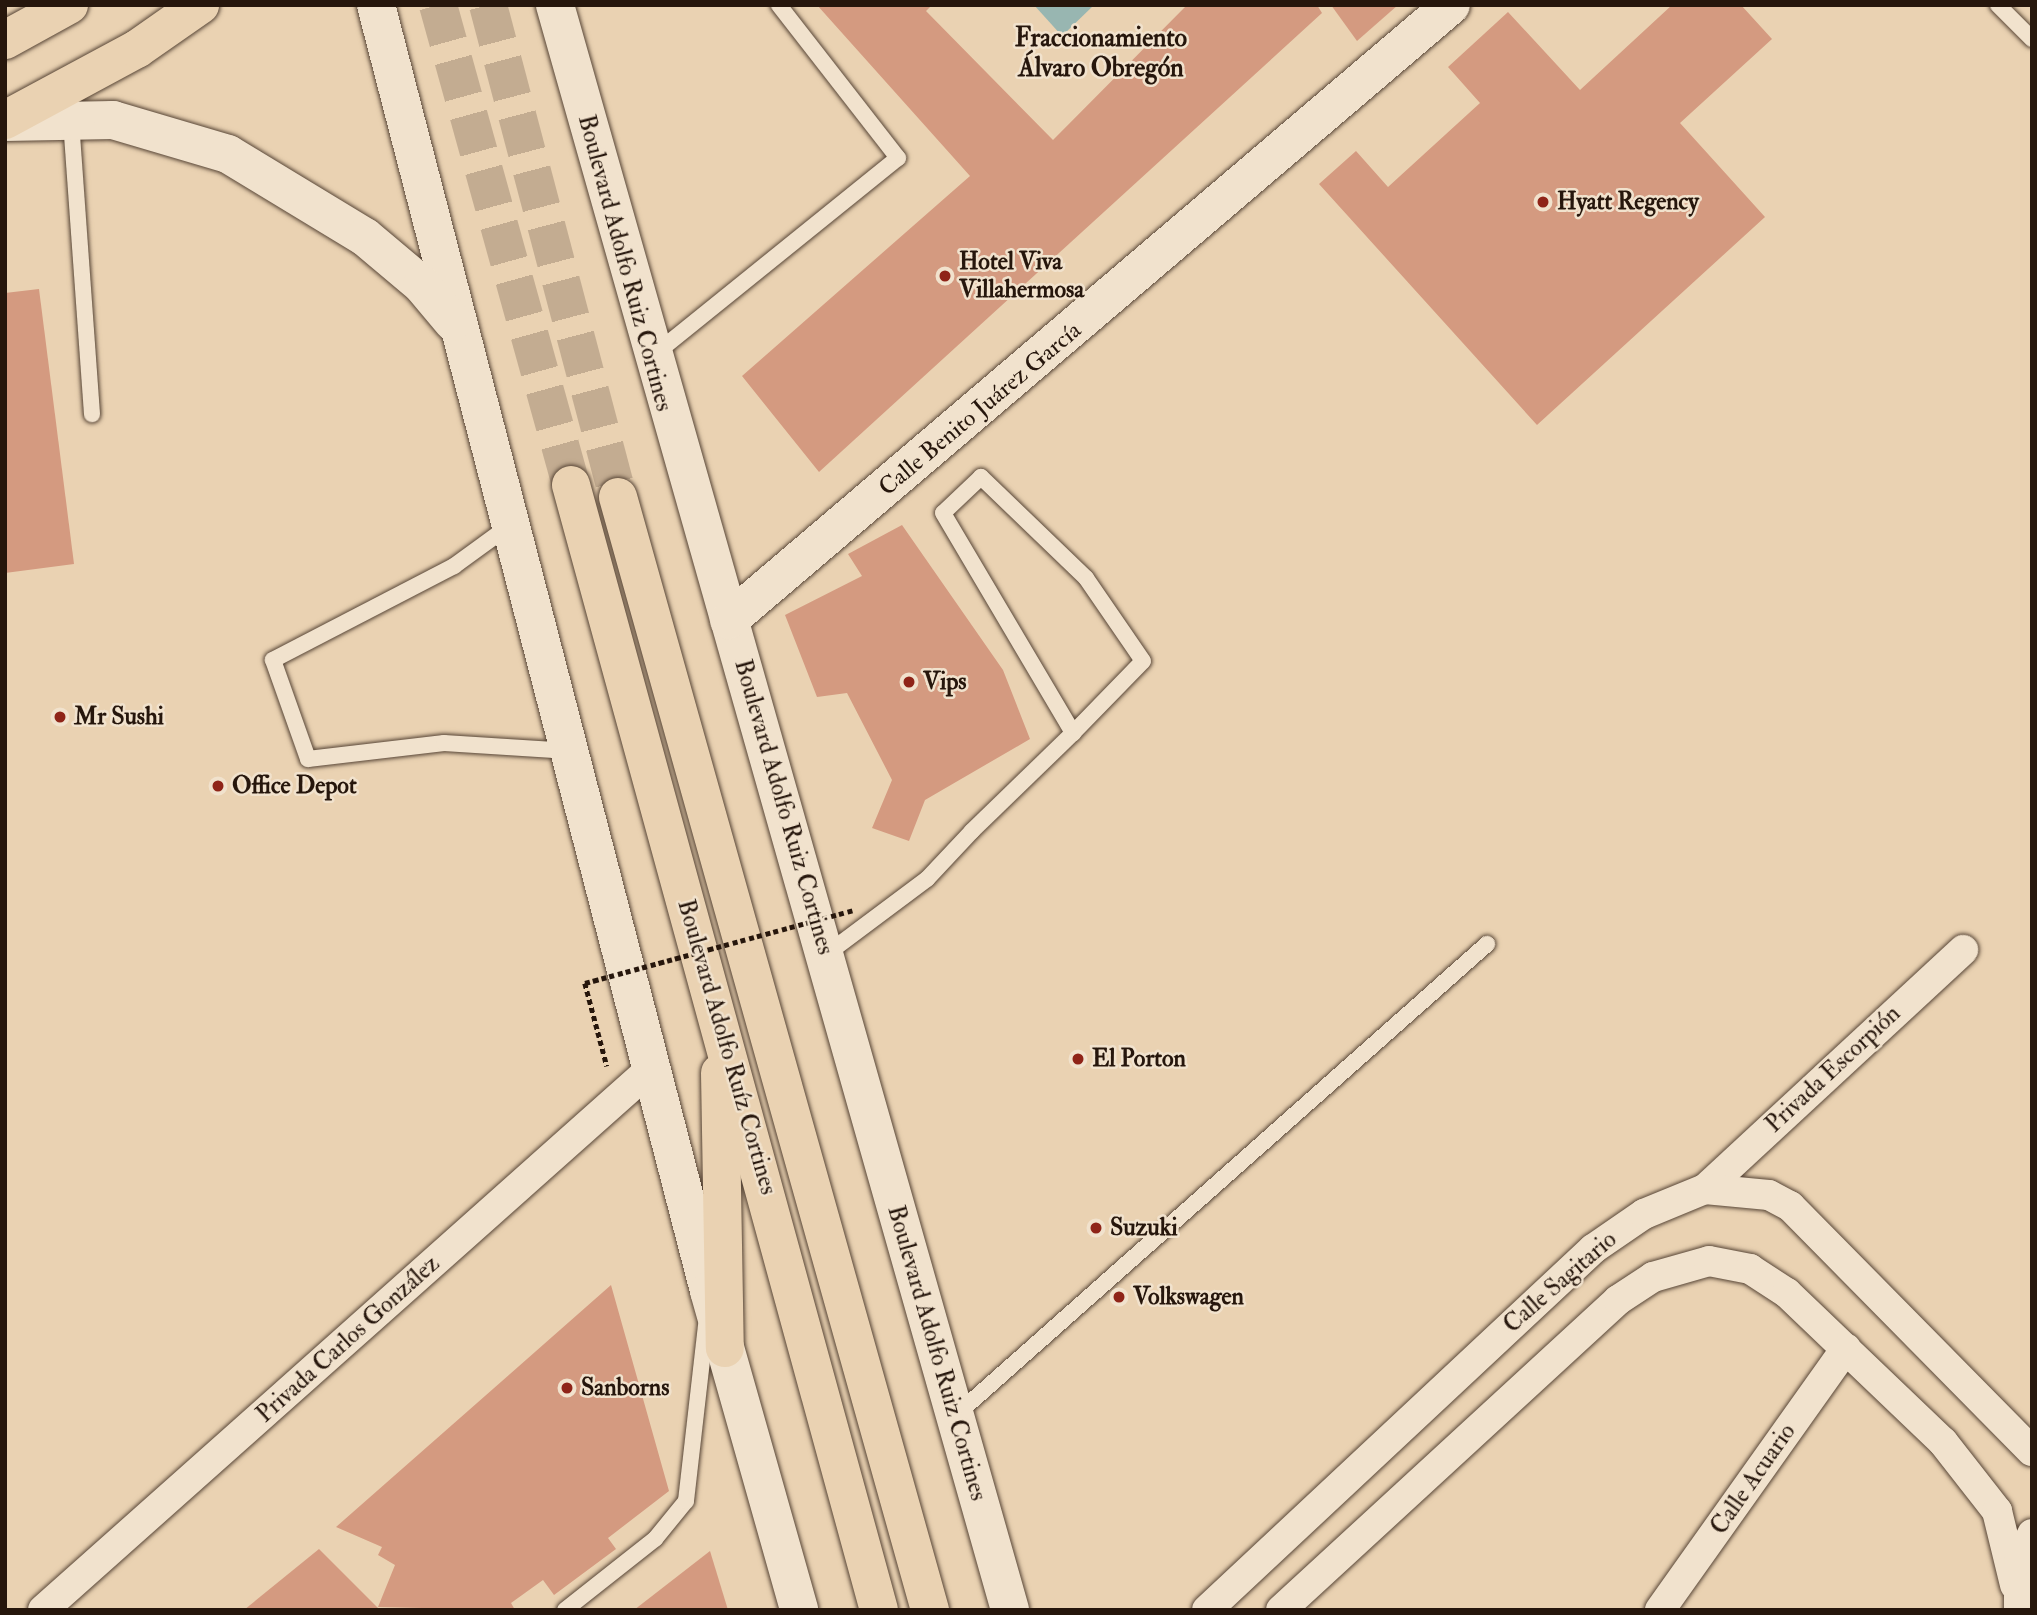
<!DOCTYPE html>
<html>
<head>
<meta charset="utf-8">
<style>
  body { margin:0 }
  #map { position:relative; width:2037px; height:1615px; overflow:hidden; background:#ead2b2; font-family:"IM FELL Double Pica",serif }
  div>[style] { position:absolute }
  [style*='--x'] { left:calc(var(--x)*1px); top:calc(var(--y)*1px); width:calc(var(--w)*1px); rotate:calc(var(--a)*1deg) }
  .water>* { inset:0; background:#98b6b1 }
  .building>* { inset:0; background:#d49a80 }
  .highway-tunnel>* { height:38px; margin-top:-19px; transform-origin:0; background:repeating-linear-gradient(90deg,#c3ac91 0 38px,transparent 0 57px) }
  .path>* { height:4.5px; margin-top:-2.25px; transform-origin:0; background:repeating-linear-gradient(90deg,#26160c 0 5px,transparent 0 8.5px) }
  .roads { filter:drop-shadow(0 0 2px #574536) drop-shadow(0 0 2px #574536) }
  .lane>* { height:16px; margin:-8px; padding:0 8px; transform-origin:8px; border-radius:8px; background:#f1e2cd }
  .street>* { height:30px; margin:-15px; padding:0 15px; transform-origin:15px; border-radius:15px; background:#f1e2cd }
  .secondary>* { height:38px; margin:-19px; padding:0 19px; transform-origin:19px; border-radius:19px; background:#f1e2cd }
  .primary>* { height:38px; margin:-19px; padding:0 19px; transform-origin:19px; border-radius:19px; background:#ead2b2 }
  .highway>* { height:38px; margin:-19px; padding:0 19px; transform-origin:19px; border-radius:19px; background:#ead2b2 }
  .path-bridge>* { height:4.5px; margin-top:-2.25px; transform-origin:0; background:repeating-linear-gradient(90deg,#26160c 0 5px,transparent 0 8.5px) }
  .dots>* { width:19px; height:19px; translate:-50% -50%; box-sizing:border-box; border:4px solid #f1e2cd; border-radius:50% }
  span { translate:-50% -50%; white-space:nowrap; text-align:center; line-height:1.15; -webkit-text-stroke:5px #f1e2cd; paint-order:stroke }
  .poi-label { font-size:24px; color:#26160c; font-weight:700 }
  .left { translate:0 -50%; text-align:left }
  .street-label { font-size:24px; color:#26160c }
  .neighbourhood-label { font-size:26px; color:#26160c; font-weight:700 }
  .frame { position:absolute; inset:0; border:7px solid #26160c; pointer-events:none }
</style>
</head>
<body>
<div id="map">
  <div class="water">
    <i style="clip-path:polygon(1034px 5px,1094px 5px,1062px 36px)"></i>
  </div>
  <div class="building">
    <i style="clip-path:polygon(817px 5px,932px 5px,926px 11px,1053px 140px,1187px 5px,1317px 5px,1322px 13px,819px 472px,742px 376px,970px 176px)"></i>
    <i style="clip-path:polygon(1331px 5px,1398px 5px,1357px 41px)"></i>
    <i style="clip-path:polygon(1672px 5px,1741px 5px,1772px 39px,1680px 123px,1765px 217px,1537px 425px,1319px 184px,1356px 151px,1388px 187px,1480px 103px,1448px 67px,1508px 12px,1580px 90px)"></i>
    <i style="clip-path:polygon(39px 289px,74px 564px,5px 573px,5px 293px)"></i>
    <i style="clip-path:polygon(902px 525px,1003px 670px,1030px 739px,925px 800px,909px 841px,872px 828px,892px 780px,847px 693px,817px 697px,785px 615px,862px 576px,848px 554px)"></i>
    <i style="clip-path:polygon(611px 1285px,669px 1491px,608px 1538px,616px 1549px,554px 1595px,543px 1580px,511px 1603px,515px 1610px,378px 1607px,395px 1565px,378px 1555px,382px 1547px,336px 1527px)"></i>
    <i style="clip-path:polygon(319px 1549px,378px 1608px,244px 1610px)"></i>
    <i style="clip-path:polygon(710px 1551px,728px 1610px,634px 1610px)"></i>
  </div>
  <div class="highway-tunnel">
    <i style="--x:438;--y:5;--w:498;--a:74.5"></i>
    <i style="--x:488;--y:5;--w:509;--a:75.2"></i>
  </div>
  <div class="path">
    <i style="--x:585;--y:983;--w:86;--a:75.2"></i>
  </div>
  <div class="roads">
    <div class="lane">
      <i style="--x:1998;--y:5;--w:48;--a:45"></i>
      <i style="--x:71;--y:121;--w:294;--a:85.9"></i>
      <i style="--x:655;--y:354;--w:312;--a:-38.9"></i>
      <i style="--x:898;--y:158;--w:194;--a:-127.9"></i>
      <i style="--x:509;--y:526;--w:68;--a:144"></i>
      <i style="--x:454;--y:566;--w:204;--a:152.6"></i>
      <i style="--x:273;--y:660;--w:105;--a:70.5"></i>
      <i style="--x:308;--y:759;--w:137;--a:-6.7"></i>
      <i style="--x:444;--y:743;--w:126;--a:3.6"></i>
      <i style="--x:828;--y:953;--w:124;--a:-36.8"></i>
      <i style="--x:927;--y:879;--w:66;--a:-46.8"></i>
      <i style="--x:972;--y:831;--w:141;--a:-44.1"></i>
      <i style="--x:1073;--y:733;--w:100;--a:-45.8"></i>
      <i style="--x:1143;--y:661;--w:101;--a:-124.5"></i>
      <i style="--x:1086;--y:578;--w:146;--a:-136.1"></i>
      <i style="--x:981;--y:477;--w:52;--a:136.5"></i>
      <i style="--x:943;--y:513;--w:256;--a:59.4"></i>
      <i style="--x:956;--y:1415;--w:710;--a:-41.57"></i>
      <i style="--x:565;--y:1610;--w:115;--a:-38.3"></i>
      <i style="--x:655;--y:1539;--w:49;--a:-50.8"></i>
      <i style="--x:686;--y:1501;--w:177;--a:-83.5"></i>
    </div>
    <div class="street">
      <i style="--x:1705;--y:1189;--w:352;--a:-42.8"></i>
      <i style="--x:43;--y:1610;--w:817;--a:-41.67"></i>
      <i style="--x:1207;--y:1610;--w:529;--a:-43.08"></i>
      <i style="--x:1593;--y:1249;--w:62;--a:-34.5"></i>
      <i style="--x:1644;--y:1214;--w:66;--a:-22.3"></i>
      <i style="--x:1705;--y:1189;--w:64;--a:5.4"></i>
      <i style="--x:1769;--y:1195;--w:24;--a:28"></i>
      <i style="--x:1790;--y:1206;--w:344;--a:45.4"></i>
      <i style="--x:1281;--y:1610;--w:458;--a:-42.6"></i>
      <i style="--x:1618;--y:1300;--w:42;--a:-33.3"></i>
      <i style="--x:1653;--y:1277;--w:58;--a:-15.9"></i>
      <i style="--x:1709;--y:1261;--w:42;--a:11"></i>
      <i style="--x:1750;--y:1269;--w:44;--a:33"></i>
      <i style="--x:1787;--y:1293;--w:216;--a:43.7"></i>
      <i style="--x:1943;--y:1442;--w:88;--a:52"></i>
      <i style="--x:1997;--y:1511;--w:76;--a:76.3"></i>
      <i style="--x:1660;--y:1610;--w:321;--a:-54.6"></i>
      <i style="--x:2019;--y:1610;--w:49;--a:-90"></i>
      <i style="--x:2019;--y:1561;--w:30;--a:-64"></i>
    </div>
    <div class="secondary">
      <i style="--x:376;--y:5;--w:1328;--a:75.48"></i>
      <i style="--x:709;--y:1291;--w:331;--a:74.2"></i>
      <i style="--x:555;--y:5;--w:1668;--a:74.17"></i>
      <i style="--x:5;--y:122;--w:108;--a:-1.1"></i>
      <i style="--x:113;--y:120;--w:120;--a:16.5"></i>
      <i style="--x:228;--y:154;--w:160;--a:31.2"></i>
      <i style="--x:365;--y:237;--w:75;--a:40.1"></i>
      <i style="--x:422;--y:285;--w:48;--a:50"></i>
      <i style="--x:729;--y:620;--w:948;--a:-40.42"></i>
    </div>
    <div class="primary">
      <i style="--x:5;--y:40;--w:73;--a:-28.7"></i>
      <i style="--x:5;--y:120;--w:150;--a:-28.3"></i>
      <i style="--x:137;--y:49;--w:77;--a:-34.9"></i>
    </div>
    <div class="highway">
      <i style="--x:571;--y:485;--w:1166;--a:74.69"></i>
      <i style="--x:618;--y:497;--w:1156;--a:74.34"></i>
      <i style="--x:720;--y:1073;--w:275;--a:89"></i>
    </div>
  </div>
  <div class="path-bridge">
    <i style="--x:585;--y:983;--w:278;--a:-15.2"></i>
  </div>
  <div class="dots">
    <i style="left:1543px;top:202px;background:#8f2418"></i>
    <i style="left:945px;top:276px;background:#8f2418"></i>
    <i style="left:909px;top:682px;background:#8f2418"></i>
    <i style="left:60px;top:717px;background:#8f2418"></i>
    <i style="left:218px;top:786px;background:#8f2418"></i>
    <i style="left:1078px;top:1059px;background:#8f2418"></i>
    <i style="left:1096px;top:1228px;background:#8f2418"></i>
    <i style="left:1119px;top:1297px;background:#8f2418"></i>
    <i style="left:567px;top:1388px;background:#8f2418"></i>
  </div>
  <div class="poi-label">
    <span class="left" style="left:1557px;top:202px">Hyatt Regency</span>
    <span class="left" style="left:959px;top:276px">Hotel Viva<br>Villahermosa</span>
    <span class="left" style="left:923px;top:682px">Vips</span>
    <span class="left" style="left:74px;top:717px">Mr Sushi</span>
    <span class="left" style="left:232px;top:786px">Office Depot</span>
    <span class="left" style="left:1092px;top:1059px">El Porton</span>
    <span class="left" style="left:1110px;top:1228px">Suzuki</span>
    <span class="left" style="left:1133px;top:1297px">Volkswagen</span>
    <span class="left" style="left:581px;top:1388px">Sanborns</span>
  </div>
  <div class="street-label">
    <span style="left:625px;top:263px;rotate:75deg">Boulevard Adolfo Ruiz Cortines</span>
    <span style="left:980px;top:409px;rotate:-40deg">Calle Benito Juárez García</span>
    <span style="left:784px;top:807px;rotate:74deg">Boulevard Adolfo Ruiz Cortines</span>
    <span style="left:727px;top:1047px;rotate:74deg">Boulevard Adolfo Ruíz Cortines</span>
    <span style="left:1833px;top:1069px;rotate:-43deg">Privada Escorpión</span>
    <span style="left:1560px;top:1282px;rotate:-41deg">Calle Sagitario</span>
    <span style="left:348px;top:1339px;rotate:-42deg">Privada Carlos González</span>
    <span style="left:937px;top:1353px;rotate:74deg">Boulevard Adolfo Ruiz Cortines</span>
    <span style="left:1753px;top:1479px;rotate:-55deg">Calle Acuario</span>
  </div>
  <div class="neighbourhood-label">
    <span style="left:1101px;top:54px">Fraccionamiento<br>Álvaro Obregón</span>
  </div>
  <div class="frame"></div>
</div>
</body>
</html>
